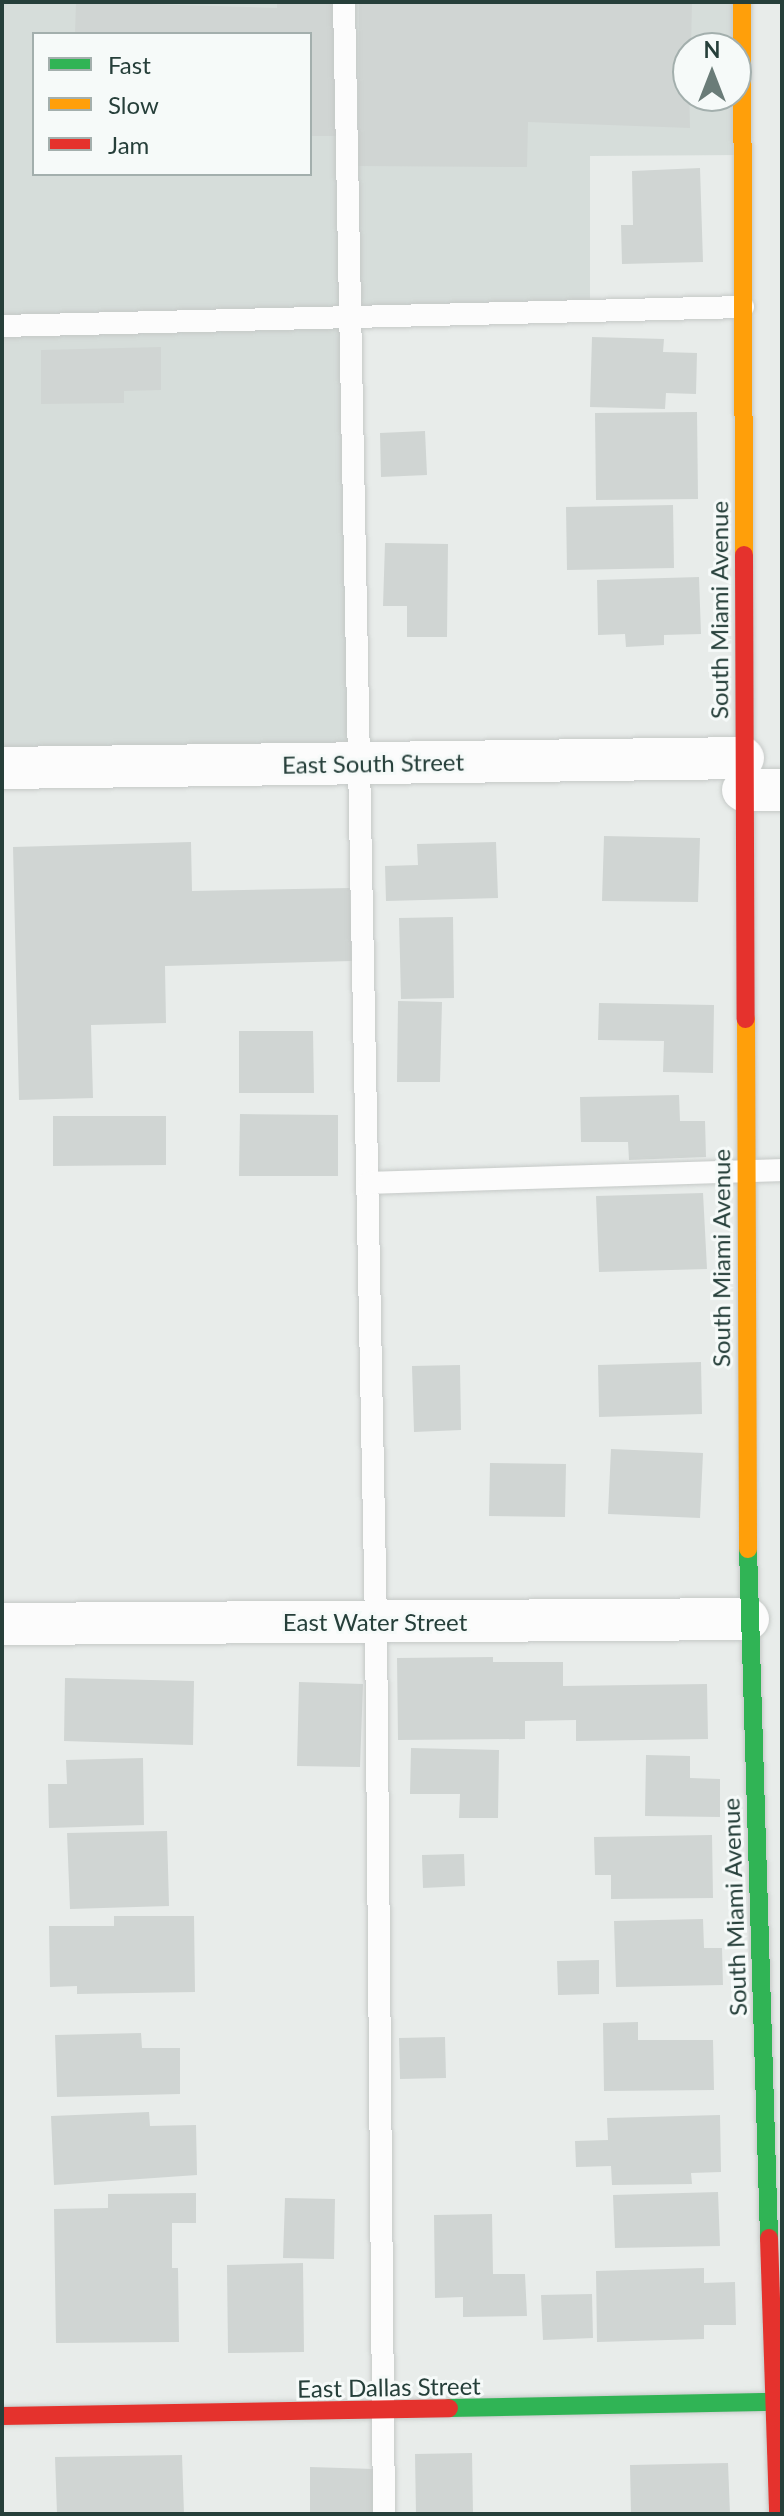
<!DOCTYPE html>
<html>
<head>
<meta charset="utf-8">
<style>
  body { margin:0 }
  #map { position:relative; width:784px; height:2516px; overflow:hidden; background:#e8ecea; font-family:Lato,sans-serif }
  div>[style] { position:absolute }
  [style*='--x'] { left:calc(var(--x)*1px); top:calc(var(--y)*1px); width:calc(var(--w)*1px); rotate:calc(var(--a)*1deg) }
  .built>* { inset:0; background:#d6ddda }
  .building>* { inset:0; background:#d0d5d3 }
  .roads { filter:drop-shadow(0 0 2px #c5c9c7) drop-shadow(0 0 2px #c5c9c7) }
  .lane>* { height:22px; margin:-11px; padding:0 11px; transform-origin:11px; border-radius:11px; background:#fcfcfc }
  .street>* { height:42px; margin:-21px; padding:0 21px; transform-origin:21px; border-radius:21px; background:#fcfcfc }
  .fast>* { height:18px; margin:-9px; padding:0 9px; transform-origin:9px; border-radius:9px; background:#30b455 }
  .slow>* { height:18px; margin:-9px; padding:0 9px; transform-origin:9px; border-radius:9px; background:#ff9f0a }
  .jam>* { height:18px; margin:-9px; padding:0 9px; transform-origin:9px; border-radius:9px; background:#e5322d }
  span { translate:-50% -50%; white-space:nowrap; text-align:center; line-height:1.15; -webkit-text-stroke:6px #f6faf9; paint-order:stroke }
  .street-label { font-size:24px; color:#263f3a }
  .frame { position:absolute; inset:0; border:4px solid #263f3a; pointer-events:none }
  .legend { position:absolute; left:32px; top:32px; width:280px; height:144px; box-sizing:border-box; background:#f6faf9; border:2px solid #a3afad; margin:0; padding:10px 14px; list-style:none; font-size:24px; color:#263f3a }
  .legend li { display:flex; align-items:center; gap:16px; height:40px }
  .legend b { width:40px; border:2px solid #a3afad }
  .north { position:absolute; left:672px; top:32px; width:80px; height:80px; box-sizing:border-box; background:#f6faf9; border:2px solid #a3afad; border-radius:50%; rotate:0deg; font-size:22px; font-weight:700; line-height:32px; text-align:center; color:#263f3a }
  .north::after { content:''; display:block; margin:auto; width:28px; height:36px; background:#6a7c78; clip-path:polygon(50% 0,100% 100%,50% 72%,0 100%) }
</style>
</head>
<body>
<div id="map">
  <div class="built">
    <i style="clip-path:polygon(evenodd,2px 2px,742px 2px,742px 155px,590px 156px,590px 312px,350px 317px,361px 763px,2px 768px,2px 2px,34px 34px,310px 34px,310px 174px,34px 174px,34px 34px,2px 2px,688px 48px,736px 48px,736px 96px,688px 96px,688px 48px)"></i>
  </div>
  <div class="building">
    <i style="clip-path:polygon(76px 2px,277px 8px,277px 2px,338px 2px,336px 136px,310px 136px,310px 34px,75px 34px)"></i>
    <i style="clip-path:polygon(359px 2px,692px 2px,691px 48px,688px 48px,690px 128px,528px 122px,527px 167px,358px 166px)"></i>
    <i style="clip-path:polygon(700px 168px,703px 262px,622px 264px,621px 225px,633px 225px,632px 171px)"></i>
    <i style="clip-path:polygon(592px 337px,664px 339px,663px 352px,697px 353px,696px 394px,666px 393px,665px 409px,590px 407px)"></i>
    <i style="clip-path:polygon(161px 347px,161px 390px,124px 391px,124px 403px,41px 404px,41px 350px)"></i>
    <i style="clip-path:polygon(697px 412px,698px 499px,596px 500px,595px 413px)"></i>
    <i style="clip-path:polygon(425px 431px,427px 475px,381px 477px,380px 433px)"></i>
    <i style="clip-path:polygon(673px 505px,674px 568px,567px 570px,566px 507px)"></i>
    <i style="clip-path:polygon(385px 543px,448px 544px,447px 637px,407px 637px,407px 606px,383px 606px)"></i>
    <i style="clip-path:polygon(699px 577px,701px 634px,664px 635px,664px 645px,626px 647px,625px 634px,598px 635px,597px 580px)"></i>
    <i style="clip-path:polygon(604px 836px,700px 838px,698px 902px,602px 901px)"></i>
    <i style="clip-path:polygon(191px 842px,192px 891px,350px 888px,352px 961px,165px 966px,166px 1023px,91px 1025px,93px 1098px,19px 1100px,13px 847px)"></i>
    <i style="clip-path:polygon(496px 842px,498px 898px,386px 901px,385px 866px,418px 865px,417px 844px)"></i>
    <i style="clip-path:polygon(453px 917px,454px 998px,401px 999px,399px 918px)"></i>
    <i style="clip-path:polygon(398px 1001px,442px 1002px,440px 1082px,397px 1082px)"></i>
    <i style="clip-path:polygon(599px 1003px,714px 1005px,713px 1073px,663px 1072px,664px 1041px,598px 1040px)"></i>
    <i style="clip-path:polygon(239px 1031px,313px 1031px,314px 1093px,239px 1093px)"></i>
    <i style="clip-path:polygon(679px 1095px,680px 1121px,705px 1121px,706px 1157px,629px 1160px,628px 1142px,581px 1142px,580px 1097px)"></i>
    <i style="clip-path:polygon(240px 1114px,338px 1115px,338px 1176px,239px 1176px)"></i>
    <i style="clip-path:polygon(53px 1116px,166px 1116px,166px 1165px,53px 1166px)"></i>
    <i style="clip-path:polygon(703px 1193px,707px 1269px,599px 1272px,596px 1196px)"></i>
    <i style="clip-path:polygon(701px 1362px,702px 1414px,599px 1417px,598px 1365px)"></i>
    <i style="clip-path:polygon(460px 1365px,461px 1430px,414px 1432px,412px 1366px)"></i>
    <i style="clip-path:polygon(611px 1449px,703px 1453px,700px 1518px,608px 1514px)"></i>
    <i style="clip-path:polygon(490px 1463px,566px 1464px,565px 1517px,489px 1516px)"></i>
    <i style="clip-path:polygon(493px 1657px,493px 1662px,563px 1662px,563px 1686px,707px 1684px,708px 1739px,576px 1741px,576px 1720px,525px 1721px,525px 1739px,398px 1740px,397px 1658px)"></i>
    <i style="clip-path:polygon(65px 1678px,194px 1681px,193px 1745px,64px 1741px)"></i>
    <i style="clip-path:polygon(299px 1682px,363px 1684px,360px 1767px,297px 1766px)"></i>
    <i style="clip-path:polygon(411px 1748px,499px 1750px,498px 1818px,459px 1818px,460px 1794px,410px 1794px)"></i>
    <i style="clip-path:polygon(646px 1755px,690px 1756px,690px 1778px,720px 1779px,720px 1817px,645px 1816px)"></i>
    <i style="clip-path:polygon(143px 1758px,144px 1825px,49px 1828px,48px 1784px,67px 1784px,66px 1760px)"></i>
    <i style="clip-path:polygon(167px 1831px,169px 1906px,70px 1909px,67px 1833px)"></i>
    <i style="clip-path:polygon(712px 1835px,713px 1898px,611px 1899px,611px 1875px,595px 1875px,594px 1837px)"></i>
    <i style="clip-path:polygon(464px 1854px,465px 1886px,423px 1888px,422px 1855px)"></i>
    <i style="clip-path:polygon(114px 1916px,194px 1916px,195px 1992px,77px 1994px,77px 1986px,50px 1987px,49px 1926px,114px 1926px)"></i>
    <i style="clip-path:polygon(703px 1919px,704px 1948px,722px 1948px,723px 1985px,616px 1987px,614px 1921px)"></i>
    <i style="clip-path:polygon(599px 1960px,599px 1994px,558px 1995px,557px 1961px)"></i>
    <i style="clip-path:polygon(638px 2022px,638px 2040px,713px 2040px,714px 2090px,604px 2091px,603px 2023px)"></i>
    <i style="clip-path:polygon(141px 2033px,142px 2048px,180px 2048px,180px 2094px,57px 2097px,55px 2035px)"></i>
    <i style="clip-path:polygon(445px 2037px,446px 2078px,400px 2079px,399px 2038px)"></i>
    <i style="clip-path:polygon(149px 2112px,150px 2126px,196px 2125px,197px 2175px,54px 2185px,51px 2116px)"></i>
    <i style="clip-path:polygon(720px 2115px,721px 2172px,691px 2173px,692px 2184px,612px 2185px,611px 2166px,576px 2167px,575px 2141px,608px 2140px,607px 2118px)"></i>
    <i style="clip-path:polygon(718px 2192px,720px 2246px,615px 2248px,613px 2195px)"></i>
    <i style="clip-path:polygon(196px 2193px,196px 2223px,172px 2223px,172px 2268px,178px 2268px,179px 2342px,56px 2343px,54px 2209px,108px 2208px,108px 2194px)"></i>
    <i style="clip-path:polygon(285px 2198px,335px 2199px,334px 2259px,283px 2258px)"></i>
    <i style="clip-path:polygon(492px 2214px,493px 2274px,525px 2274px,527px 2316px,463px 2317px,463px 2297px,435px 2298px,434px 2215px)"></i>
    <i style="clip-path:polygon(303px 2263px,304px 2352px,228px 2353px,227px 2265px)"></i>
    <i style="clip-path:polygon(704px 2268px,704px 2283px,735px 2282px,736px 2325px,704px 2325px,704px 2339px,597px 2342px,596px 2271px)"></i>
    <i style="clip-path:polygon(592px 2294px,593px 2338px,543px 2340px,541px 2295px)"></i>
    <i style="clip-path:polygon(472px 2453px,473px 2514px,416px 2514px,415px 2454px)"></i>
    <i style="clip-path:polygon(182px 2455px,184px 2514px,57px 2514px,55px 2457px)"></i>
    <i style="clip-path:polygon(728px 2463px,730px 2514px,631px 2514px,630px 2465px)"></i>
    <i style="clip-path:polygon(310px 2467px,374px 2469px,376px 2514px,310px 2514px)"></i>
  </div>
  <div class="roads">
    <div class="lane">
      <i style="--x:344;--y:2;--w:1620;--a:88.87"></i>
      <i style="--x:376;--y:1622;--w:892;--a:89.49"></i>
      <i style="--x:2;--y:326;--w:741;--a:-1.47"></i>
      <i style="--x:369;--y:1183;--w:413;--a:-1.8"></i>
    </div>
    <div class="street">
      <i style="--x:2;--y:768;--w:741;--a:-0.77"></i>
      <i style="--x:743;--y:790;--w:39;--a:0"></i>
      <i style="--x:2;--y:1624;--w:746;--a:-0.38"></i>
    </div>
    <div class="fast">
      <i style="--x:748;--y:1549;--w:689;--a:88.25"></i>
      <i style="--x:449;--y:2408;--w:327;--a:-1.1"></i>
    </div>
    <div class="slow">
      <i style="--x:742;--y:2;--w:553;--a:89.79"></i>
      <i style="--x:746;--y:1019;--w:530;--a:89.78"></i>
    </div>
    <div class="jam">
      <i style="--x:744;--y:555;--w:464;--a:89.8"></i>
      <i style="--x:769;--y:2238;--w:276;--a:88.1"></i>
      <i style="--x:2;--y:2416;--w:447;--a:-1"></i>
    </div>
  </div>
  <div class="street-label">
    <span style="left:719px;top:610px;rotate:-90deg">South Miami Avenue</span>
    <span style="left:373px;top:763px;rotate:-1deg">East South Street</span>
    <span style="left:721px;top:1258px;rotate:-90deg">South Miami Avenue</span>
    <span style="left:375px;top:1622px">East Water Street</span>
    <span style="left:734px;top:1907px;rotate:-92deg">South Miami Avenue</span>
    <span style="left:389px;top:2387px;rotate:-1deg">East Dallas Street</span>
  </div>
  <div class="frame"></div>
  <ul class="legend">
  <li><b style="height:10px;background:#30b455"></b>Fast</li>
  <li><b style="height:10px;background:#ff9f0a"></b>Slow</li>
  <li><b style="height:10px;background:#e5322d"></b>Jam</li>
  </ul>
  <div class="north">N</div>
</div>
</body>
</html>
